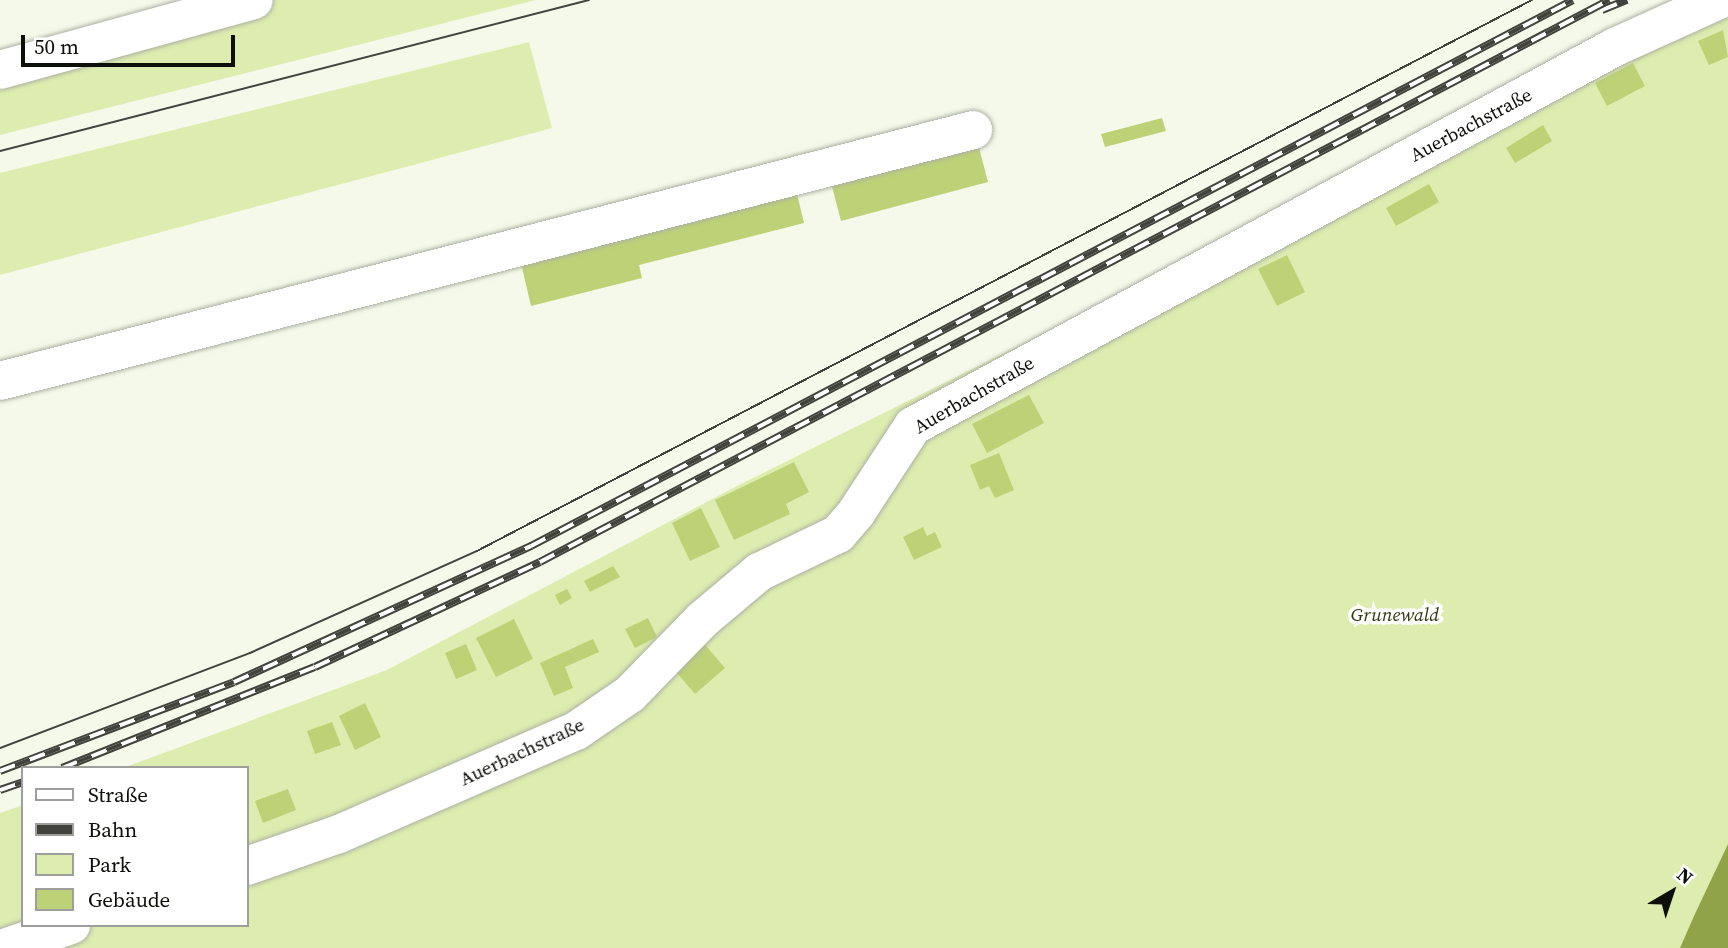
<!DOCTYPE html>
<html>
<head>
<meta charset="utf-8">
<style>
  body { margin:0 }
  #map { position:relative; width:1728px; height:948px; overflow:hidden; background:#f5f9ea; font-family:"Source Serif 4",serif }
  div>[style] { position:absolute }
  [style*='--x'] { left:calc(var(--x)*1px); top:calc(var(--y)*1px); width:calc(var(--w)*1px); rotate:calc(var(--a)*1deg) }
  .green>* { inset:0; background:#ddedaf }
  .water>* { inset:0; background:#90a349 }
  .building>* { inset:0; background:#bdd277 }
  .roads { filter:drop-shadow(0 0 2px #acb0a2) drop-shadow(0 0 2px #acb0a2) }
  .minor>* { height:38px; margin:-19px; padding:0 19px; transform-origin:19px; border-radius:19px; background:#fff }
  .tram>* { height:2px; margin:-1px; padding:0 1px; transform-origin:1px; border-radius:1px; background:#41433c }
  .rail>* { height:8px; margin-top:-4px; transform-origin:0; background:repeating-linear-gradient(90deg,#fff 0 16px,#41433c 0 32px); box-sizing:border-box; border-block:2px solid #41433c }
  span { translate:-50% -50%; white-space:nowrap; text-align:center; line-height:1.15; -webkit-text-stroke:7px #fff; paint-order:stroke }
  .street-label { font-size:19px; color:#0d0f0a }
  .park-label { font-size:19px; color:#313912; font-style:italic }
  .legend { position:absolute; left:21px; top:766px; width:228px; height:161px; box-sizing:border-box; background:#fff; border:2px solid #9e9f9d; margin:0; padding:9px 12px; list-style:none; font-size:21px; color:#0d0f0a }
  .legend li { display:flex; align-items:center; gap:14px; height:35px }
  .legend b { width:35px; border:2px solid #9e9f9d }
  .north { position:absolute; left:1637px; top:857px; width:70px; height:70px; -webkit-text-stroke:5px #fff; paint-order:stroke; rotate:39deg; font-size:19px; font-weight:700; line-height:28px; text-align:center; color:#0d0f0a }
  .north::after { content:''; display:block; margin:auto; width:24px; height:32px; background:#0d0f0a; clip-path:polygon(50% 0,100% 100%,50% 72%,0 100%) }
  .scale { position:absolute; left:21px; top:35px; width:214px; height:32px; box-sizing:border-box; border:4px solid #0d0f0a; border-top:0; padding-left:9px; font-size:21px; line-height:24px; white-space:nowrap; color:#0d0f0a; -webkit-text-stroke:5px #fff; paint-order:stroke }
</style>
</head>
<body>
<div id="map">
  <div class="green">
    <i style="clip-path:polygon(208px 0,536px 0,0 135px,0 58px)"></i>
    <i style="clip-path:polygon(1728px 0,1728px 844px,1680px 948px,0 948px,0 813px,23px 805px,23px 925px,247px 925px,247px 768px,123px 768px,387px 670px,739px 485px,1354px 179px)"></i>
    <i style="clip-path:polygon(529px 42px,552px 128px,0 275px,0 173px)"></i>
  </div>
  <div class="water">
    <i style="clip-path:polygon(1728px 844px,1728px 948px,1680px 948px,1694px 916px)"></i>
  </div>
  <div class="building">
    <i style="clip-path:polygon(1723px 30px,1728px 57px,1709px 65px,1698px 41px)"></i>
    <i style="clip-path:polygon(1633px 63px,1645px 86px,1607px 106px,1595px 83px)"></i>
    <i style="clip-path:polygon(1162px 118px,1166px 131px,1105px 147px,1101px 134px)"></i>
    <i style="clip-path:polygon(1543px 125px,1552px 141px,1515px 163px,1506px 148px)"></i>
    <i style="clip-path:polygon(977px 140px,988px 182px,841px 221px,830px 179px)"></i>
    <i style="clip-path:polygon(1429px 184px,1439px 202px,1396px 226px,1386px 208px)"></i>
    <i style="clip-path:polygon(797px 194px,804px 223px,639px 265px,642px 278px,531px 306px,521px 263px)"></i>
    <i style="clip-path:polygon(1287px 255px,1305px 292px,1277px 306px,1258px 269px)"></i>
    <i style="clip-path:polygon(1029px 395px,1044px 423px,987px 453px,972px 424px)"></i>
    <i style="clip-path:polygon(999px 453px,1014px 490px,995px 498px,989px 486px,980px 490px,970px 465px)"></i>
    <i style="clip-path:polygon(794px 462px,809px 492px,786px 504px,790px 514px,734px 540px,715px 500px)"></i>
    <i style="clip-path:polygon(701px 508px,720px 547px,690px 561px,672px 523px)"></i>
    <i style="clip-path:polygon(923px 527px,927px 536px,935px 532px,942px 547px,914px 560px,903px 537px)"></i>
    <i style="clip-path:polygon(613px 566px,620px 577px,590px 592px,584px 581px)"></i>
    <i style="clip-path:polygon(567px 589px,572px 598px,560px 605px,555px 595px)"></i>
    <i style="clip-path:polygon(648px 618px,657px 637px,635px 648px,625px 629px)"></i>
    <i style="clip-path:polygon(514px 619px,533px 659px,496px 677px,476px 638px)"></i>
    <i style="clip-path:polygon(593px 639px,599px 652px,565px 667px,573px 688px,554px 696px,540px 663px)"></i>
    <i style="clip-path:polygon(701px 640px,725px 668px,695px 694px,671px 666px)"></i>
    <i style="clip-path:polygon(466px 644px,477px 670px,456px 679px,445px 653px)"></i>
    <i style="clip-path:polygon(365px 703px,381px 737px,355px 750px,339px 716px)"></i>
    <i style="clip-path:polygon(332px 722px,341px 745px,315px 754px,307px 731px)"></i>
    <i style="clip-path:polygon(288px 789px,296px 810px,263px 823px,255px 801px)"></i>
  </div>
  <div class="roads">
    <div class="minor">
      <i style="--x:0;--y:70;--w:263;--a:-15.4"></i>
      <i style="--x:0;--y:381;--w:1005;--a:-14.46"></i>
      <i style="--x:247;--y:866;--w:97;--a:-19.2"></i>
      <i style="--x:339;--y:834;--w:258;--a:-23.5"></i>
      <i style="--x:576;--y:731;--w:65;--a:-34.4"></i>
      <i style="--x:630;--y:694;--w:103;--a:-45.8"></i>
      <i style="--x:702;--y:620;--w:75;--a:-40.1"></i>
      <i style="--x:759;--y:572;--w:88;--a:-25.7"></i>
      <i style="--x:838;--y:534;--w:28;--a:-49"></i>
      <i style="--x:856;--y:513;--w:104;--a:-56.8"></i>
      <i style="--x:913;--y:426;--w:798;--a:-28.36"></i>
      <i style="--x:1615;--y:47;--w:114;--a:-24.3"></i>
      <i style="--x:4;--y:948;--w:71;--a:-18.9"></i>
    </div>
  </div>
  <div class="tram">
    <i style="--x:0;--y:151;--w:608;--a:-14.38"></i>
    <i style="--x:0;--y:748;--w:267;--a:-20.8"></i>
    <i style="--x:250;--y:653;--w:249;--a:-24.2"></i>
    <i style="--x:477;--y:551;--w:1190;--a:-27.58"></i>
  </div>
  <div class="rail">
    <i style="--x:1602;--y:10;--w:27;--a:-22"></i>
    <i style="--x:62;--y:768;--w:272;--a:-21.8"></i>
    <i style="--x:315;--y:667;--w:248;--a:-25"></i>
    <i style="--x:540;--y:562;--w:1208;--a:-27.73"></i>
    <i style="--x:0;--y:771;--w:250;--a:-20.8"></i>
    <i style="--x:234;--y:682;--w:327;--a:-24.6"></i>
    <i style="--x:531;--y:546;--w:1176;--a:-27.65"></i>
    <i style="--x:0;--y:790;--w:24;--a:-19"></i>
  </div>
  <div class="street-label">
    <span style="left:1471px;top:125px;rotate:-28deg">Auerbachstraße</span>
    <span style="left:974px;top:395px;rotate:-30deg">Auerbachstraße</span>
    <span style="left:522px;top:752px;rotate:-25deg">Auerbachstraße</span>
  </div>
  <div class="park-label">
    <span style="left:1395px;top:615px">Grunewald</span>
  </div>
  <ul class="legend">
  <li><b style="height:9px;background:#fff"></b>Straße</li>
  <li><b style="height:9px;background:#41433c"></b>Bahn</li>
  <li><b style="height:19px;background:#ddedaf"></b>Park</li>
  <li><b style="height:19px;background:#bdd277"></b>Gebäude</li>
  </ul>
  <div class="north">N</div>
  <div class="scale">50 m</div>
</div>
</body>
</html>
